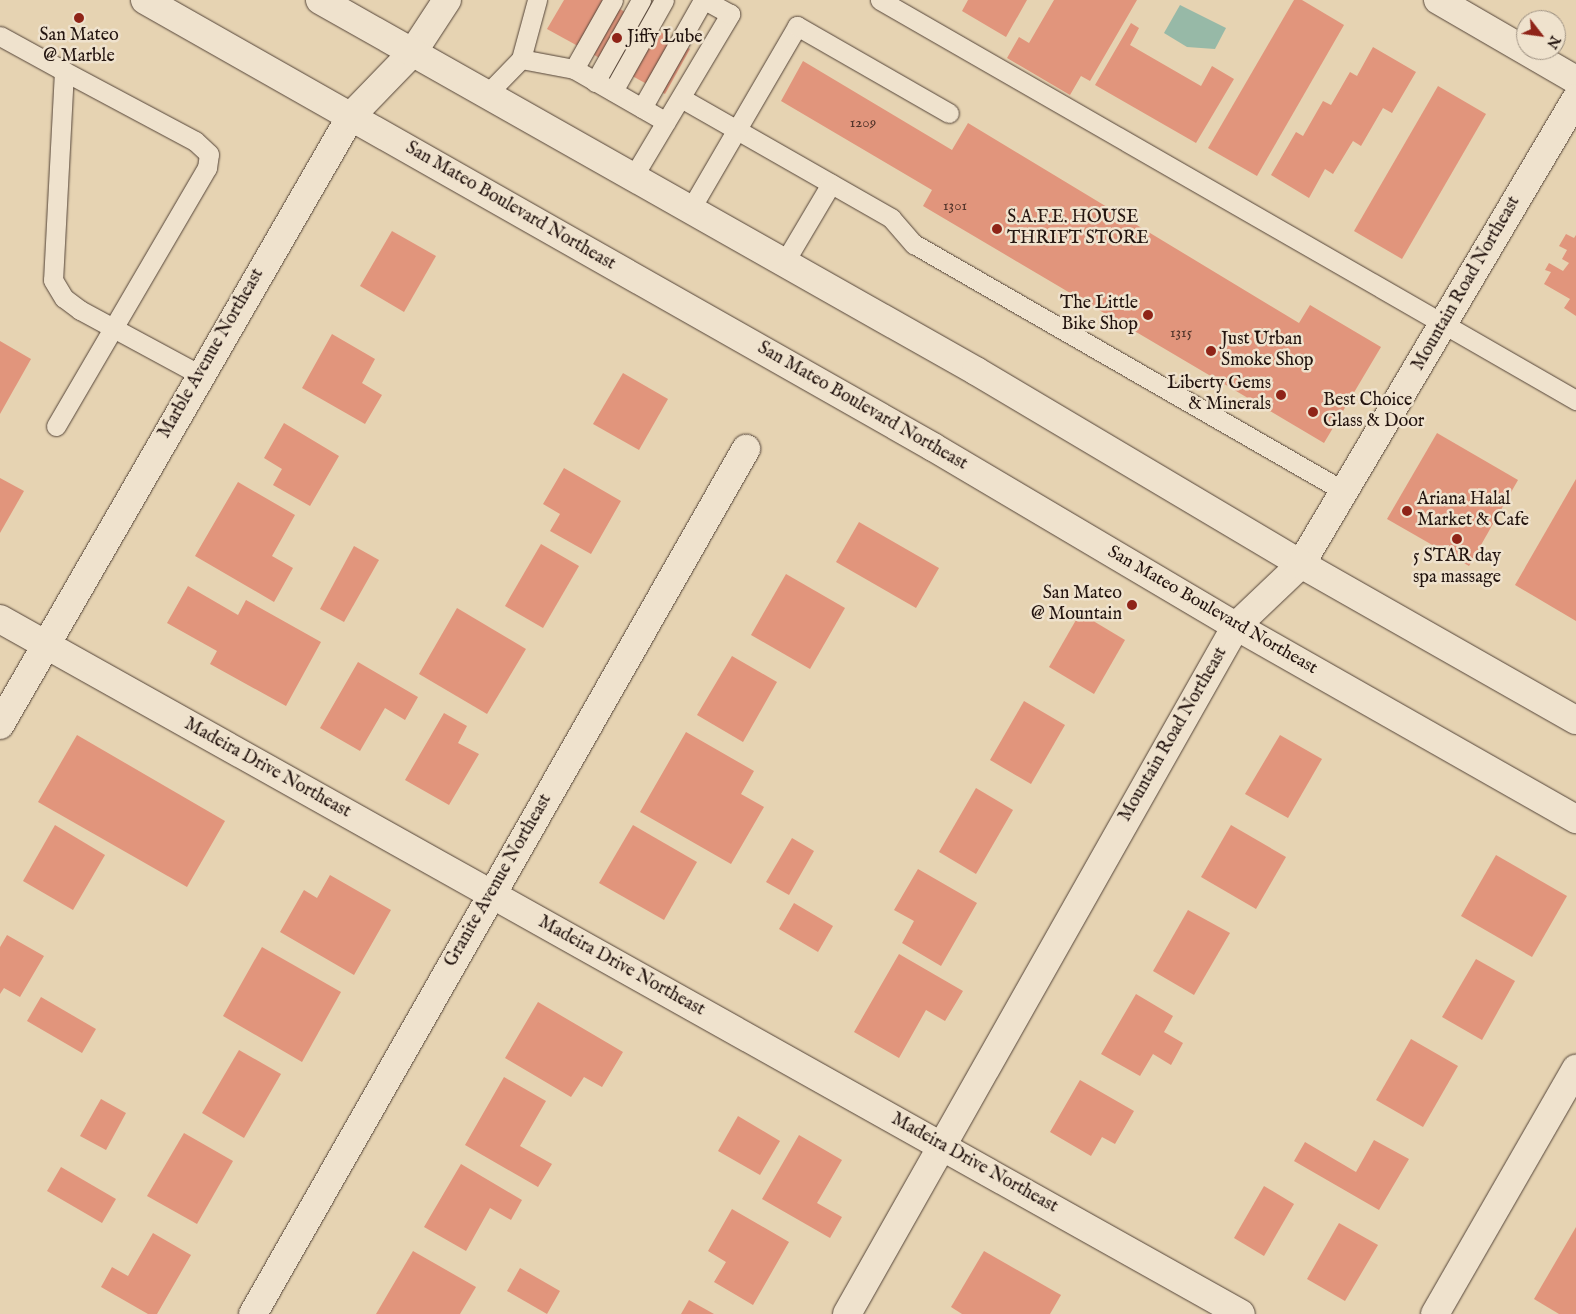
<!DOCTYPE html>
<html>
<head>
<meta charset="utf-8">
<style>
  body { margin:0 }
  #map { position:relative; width:1576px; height:1314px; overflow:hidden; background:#e6d3b2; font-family:"IM FELL English",serif }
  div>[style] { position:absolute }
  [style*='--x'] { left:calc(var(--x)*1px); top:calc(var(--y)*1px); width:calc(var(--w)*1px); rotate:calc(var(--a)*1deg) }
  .water>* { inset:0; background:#97b9a7 }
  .building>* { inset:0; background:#e1957c }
  .roads { filter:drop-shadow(0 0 1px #544438) drop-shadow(0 0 1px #544438) }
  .service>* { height:19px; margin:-9.5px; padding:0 9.5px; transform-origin:9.5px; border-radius:9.5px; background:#efe2cd }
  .minor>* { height:28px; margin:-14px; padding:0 14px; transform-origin:14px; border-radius:14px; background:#efe2cd }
  .secondary>* { height:28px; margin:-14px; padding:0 14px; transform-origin:14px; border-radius:14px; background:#efe2cd }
  .dots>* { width:14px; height:14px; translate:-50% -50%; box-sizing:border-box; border:2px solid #efe2cd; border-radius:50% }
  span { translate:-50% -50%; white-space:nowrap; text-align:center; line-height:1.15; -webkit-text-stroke:5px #efe2cd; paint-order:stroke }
  .number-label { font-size:15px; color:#52342a }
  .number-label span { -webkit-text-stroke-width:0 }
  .poi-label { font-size:18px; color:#23140f }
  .left { translate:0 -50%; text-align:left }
  .right { translate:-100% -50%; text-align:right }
  .street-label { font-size:18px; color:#23140f }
  .north { position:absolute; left:1516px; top:10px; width:50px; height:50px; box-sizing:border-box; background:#efe2cd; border:1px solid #9d9081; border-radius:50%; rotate:120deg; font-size:14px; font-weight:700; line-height:20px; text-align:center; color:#23140f }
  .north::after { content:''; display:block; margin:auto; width:18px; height:22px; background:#8f2418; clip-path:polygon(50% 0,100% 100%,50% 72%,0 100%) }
</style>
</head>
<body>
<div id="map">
  <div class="water">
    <i style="clip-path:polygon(1180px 5px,1226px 28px,1215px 49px,1187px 47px,1164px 33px)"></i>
  </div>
  <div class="building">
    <i style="clip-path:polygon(564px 0,604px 0,690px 49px,665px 94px,547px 29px)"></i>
    <i style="clip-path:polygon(968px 0,1027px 0,1006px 37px,962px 11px)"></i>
    <i style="clip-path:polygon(1054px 0,1137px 0,1090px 81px,1081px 76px,1070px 95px,1007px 58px,1019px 37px,1029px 43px)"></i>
    <i style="clip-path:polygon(1294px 0,1302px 0,1344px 25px,1257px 176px,1208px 148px)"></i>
    <i style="clip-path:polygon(1131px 23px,1139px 28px,1130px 45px,1201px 86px,1212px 66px,1234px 79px,1196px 143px,1095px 85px)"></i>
    <i style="clip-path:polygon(1373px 47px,1416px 72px,1392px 113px,1383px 108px,1361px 146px,1353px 141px,1333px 174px,1325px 169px,1309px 198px,1271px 175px,1296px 132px,1303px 136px,1323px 101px,1331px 105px,1350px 72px,1357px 76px)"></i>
    <i style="clip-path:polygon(803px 61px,952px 150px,968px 123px,1299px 323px,1310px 305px,1381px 347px,1324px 443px,923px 206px,932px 190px,781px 101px)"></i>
    <i style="clip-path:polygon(1438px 86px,1486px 114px,1402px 259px,1354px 231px)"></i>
    <i style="clip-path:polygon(392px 231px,436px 256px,404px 312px,360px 286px)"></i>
    <i style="clip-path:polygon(1566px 234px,1574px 238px,1576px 235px,1576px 316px,1564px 308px,1570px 299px,1544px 284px,1551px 272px,1545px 270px,1549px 263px,1563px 271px,1569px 263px,1562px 259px,1567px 250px,1559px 246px)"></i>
    <i style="clip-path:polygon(332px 334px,375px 359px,362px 383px,382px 395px,365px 424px,302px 388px)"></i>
    <i style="clip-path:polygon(0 341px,31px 359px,0 414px)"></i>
    <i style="clip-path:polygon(623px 373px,668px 399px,639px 450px,593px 424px)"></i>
    <i style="clip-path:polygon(284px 423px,339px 456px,310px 506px,273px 485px,282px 469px,264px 458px)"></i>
    <i style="clip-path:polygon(1437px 433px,1518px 480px,1469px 566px,1387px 519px)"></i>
    <i style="clip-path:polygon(564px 468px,621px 501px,591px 554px,550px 531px,560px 514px,543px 504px)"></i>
    <i style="clip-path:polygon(0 478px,24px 491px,0 533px)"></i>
    <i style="clip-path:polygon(1576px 479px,1576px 621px,1515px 585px)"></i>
    <i style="clip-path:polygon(238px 482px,295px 515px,272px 556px,293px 568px,274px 602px,195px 556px)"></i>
    <i style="clip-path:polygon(859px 522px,939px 568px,916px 608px,836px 562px)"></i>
    <i style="clip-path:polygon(541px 544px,579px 566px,543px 628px,505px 606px)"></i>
    <i style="clip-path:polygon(354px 546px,379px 560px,344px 622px,320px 609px)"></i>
    <i style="clip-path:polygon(786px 574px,845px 608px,810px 669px,751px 635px)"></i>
    <i style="clip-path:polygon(188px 586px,238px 615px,246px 600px,321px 642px,286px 706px,210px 664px,217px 651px,167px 623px)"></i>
    <i style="clip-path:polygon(457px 608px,526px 649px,487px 714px,419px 674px)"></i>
    <i style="clip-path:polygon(1080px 613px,1125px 640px,1094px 694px,1049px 667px)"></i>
    <i style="clip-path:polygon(732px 656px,777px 682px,743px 742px,697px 715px)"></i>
    <i style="clip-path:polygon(358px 662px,418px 697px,405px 720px,385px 708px,360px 751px,320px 728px)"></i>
    <i style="clip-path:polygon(1024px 701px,1065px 725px,1031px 784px,990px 760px)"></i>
    <i style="clip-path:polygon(444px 713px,467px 726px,458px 743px,479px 754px,449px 805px,405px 780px)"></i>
    <i style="clip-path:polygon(686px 732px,754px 771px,741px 794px,764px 807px,731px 864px,640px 812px)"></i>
    <i style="clip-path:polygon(77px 735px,225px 821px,187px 887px,38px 802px)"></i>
    <i style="clip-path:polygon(1280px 735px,1322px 759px,1288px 818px,1245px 794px)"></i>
    <i style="clip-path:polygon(976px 788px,1013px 810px,976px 874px,939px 852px)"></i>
    <i style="clip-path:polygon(55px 825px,105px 855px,73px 910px,23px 881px)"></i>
    <i style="clip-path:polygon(633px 825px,697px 862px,664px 920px,599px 883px)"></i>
    <i style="clip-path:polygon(1231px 825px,1286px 857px,1256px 909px,1201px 877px)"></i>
    <i style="clip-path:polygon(792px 838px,814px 851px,789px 895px,766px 882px)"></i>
    <i style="clip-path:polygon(1496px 855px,1567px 896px,1532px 957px,1461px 916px)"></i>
    <i style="clip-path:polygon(918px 869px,977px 903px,941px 966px,902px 943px,914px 921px,894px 910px)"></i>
    <i style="clip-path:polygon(330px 875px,391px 910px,354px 975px,280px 932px,304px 890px,317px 898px)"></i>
    <i style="clip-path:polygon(794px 903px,833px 926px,818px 952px,779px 929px)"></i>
    <i style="clip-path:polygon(1188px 910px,1230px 933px,1194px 995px,1153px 971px)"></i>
    <i style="clip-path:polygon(7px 935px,44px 956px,20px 997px,4px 988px,0 994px,0 947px)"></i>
    <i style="clip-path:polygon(262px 947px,341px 992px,302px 1062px,223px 1016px)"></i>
    <i style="clip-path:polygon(899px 954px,963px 991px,945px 1021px,926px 1010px,899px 1058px,854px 1032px)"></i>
    <i style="clip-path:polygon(1476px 959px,1515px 981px,1482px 1040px,1442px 1017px)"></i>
    <i style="clip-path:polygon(1136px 994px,1173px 1016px,1164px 1032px,1183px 1043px,1171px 1065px,1153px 1054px,1140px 1076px,1101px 1054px)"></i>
    <i style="clip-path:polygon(41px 997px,96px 1029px,82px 1053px,27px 1021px)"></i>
    <i style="clip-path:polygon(538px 1002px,623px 1052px,602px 1087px,584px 1077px,571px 1097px,505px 1058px)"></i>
    <i style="clip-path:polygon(1411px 1039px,1458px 1066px,1423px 1127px,1376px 1100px)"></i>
    <i style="clip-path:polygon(239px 1050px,281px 1074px,244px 1138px,202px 1113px)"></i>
    <i style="clip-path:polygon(504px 1077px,546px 1101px,520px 1146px,552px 1164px,538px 1187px,465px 1145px)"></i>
    <i style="clip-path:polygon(1080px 1080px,1134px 1111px,1115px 1144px,1102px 1137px,1091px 1156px,1050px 1132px)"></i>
    <i style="clip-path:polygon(101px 1099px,126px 1113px,106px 1150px,80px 1136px)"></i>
    <i style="clip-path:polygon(738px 1116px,780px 1141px,760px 1175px,718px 1151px)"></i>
    <i style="clip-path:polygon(184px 1133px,233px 1161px,197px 1224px,147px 1196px)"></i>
    <i style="clip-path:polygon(799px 1135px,842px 1160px,817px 1203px,842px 1217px,830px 1238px,762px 1199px)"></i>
    <i style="clip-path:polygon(1374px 1140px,1409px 1159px,1379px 1210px,1294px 1161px,1305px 1142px,1356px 1172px)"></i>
    <i style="clip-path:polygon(461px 1164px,522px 1200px,511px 1220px,490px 1208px,466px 1251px,424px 1227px)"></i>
    <i style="clip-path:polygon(61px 1167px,116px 1199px,102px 1223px,47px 1191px)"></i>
    <i style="clip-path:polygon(1264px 1186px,1294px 1204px,1264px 1256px,1234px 1238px)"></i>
    <i style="clip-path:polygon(732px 1209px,789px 1242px,753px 1305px,714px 1282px,726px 1262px,708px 1251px)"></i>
    <i style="clip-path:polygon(1339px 1223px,1378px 1245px,1345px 1301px,1307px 1279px)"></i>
    <i style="clip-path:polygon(1576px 1227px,1576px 1314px,1559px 1314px,1534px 1299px)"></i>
    <i style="clip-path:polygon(153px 1233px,191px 1255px,157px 1314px,148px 1314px,101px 1287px,112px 1267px,128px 1276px)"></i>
    <i style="clip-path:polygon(413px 1251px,476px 1287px,460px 1314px,376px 1314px)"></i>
    <i style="clip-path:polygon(984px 1251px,1061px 1295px,1050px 1314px,962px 1314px,951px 1307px)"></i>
    <i style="clip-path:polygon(520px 1268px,560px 1291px,547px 1314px,507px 1291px)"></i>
    <i style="clip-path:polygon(689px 1300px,714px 1314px,681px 1314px)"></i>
  </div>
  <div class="roads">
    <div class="service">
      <i style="--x:880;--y:0;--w:803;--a:29.89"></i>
      <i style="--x:0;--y:36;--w:73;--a:28.7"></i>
      <i style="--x:64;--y:71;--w:209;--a:93"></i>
      <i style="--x:53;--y:280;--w:21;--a:59"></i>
      <i style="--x:64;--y:298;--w:20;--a:37"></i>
      <i style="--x:80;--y:310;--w:136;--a:28.4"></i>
      <i style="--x:521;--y:59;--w:54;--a:10.7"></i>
      <i style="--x:574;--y:69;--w:106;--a:29.9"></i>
      <i style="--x:574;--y:69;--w:79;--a:-60.5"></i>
      <i style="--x:595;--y:82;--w:94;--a:-60.7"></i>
      <i style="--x:613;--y:91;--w:104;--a:-60.7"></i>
      <i style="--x:487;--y:94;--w:49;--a:-45.8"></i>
      <i style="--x:521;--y:59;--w:61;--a:-74.8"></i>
      <i style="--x:681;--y:98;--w:242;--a:29.7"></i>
      <i style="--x:891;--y:218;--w:35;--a:49"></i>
      <i style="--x:914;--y:244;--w:497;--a:29.9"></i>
      <i style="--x:642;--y:108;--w:124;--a:-60.5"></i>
      <i style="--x:633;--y:177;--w:190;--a:-59.2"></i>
      <i style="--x:730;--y:14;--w:29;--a:-151"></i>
      <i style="--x:690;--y:210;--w:213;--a:-59.8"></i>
      <i style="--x:797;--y:26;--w:175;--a:29.8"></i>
      <i style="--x:784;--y:263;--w:92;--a:-59.3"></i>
      <i style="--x:56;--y:426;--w:299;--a:-59.7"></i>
      <i style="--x:207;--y:168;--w:14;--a:-82"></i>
      <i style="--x:209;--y:154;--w:19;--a:-137"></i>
      <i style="--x:195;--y:141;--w:149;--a:-151.9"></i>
    </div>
    <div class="minor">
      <i style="--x:1438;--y:0;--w:160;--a:30.1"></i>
      <i style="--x:0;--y:619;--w:1422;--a:29.25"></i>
      <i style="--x:0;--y:725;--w:703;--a:-60.04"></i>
      <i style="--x:351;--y:116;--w:89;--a:-45.9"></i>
      <i style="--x:413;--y:52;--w:62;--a:-56.8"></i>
      <i style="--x:253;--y:1314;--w:996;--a:-60.32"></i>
      <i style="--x:847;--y:1314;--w:790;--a:-60.52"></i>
      <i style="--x:1236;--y:626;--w:90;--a:-43.6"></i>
      <i style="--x:1301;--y:564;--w:540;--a:-59.4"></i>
      <i style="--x:1435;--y:1314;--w:283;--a:-60.1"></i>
    </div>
    <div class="secondary">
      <i style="--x:145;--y:0;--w:906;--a:29.56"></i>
      <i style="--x:933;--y:447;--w:352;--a:30.6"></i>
      <i style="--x:1236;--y:626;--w:391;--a:29.6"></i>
      <i style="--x:320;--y:0;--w:754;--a:29.49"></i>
      <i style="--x:976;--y:371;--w:378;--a:30.7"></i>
      <i style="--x:1301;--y:564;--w:316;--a:29.6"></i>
    </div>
  </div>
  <div class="dots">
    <i style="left:79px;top:18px;background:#8f2418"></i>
    <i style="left:617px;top:38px;background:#8f2418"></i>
    <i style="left:997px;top:229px;background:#8f2418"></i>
    <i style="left:1148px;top:315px;background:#8f2418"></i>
    <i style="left:1211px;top:351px;background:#8f2418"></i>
    <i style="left:1281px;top:395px;background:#8f2418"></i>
    <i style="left:1313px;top:412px;background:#8f2418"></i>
    <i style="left:1407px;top:511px;background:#8f2418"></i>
    <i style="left:1457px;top:539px;background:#8f2418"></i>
    <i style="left:1132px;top:605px;background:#8f2418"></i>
  </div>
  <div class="number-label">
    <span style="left:863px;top:123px">1209</span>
    <span style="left:955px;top:206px">1301</span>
    <span style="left:1181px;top:333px">1315</span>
  </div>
  <div class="poi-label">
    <span style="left:79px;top:47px">San Mateo<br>@ Marble</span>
    <span class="left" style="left:627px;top:38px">Jiffy Lube</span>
    <span class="left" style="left:1007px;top:229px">S.A.F.E. HOUSE<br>THRIFT STORE</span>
    <span class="right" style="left:1138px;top:315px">The Little<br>Bike Shop</span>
    <span class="left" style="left:1221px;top:351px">Just Urban<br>Smoke Shop</span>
    <span class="right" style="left:1271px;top:395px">Liberty Gems<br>&amp; Minerals</span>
    <span class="left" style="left:1323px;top:412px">Best Choice<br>Glass &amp; Door</span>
    <span class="left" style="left:1417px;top:511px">Ariana Halal<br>Market &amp; Cafe</span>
    <span style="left:1457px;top:568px">5 STAR day<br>spa massage</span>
    <span class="right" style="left:1122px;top:605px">San Mateo<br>@ Mountain</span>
  </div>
  <div class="street-label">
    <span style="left:510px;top:207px;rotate:30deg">San Mateo Boulevard Northeast</span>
    <span style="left:1467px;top:284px;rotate:-60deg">Mountain Road Northeast</span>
    <span style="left:212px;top:354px;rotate:-60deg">Marble Avenue Northeast</span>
    <span style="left:862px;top:407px;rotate:30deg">San Mateo Boulevard Northeast</span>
    <span style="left:1212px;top:611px;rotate:30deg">San Mateo Boulevard Northeast</span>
    <span style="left:1174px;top:735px;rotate:-60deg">Mountain Road Northeast</span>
    <span style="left:267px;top:769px;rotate:29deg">Madeira Drive Northeast</span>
    <span style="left:499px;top:881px;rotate:-60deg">Granite Avenue Northeast</span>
    <span style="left:621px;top:967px;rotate:29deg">Madeira Drive Northeast</span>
    <span style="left:974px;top:1164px;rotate:29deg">Madeira Drive Northeast</span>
  </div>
  <div class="north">N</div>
</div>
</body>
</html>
